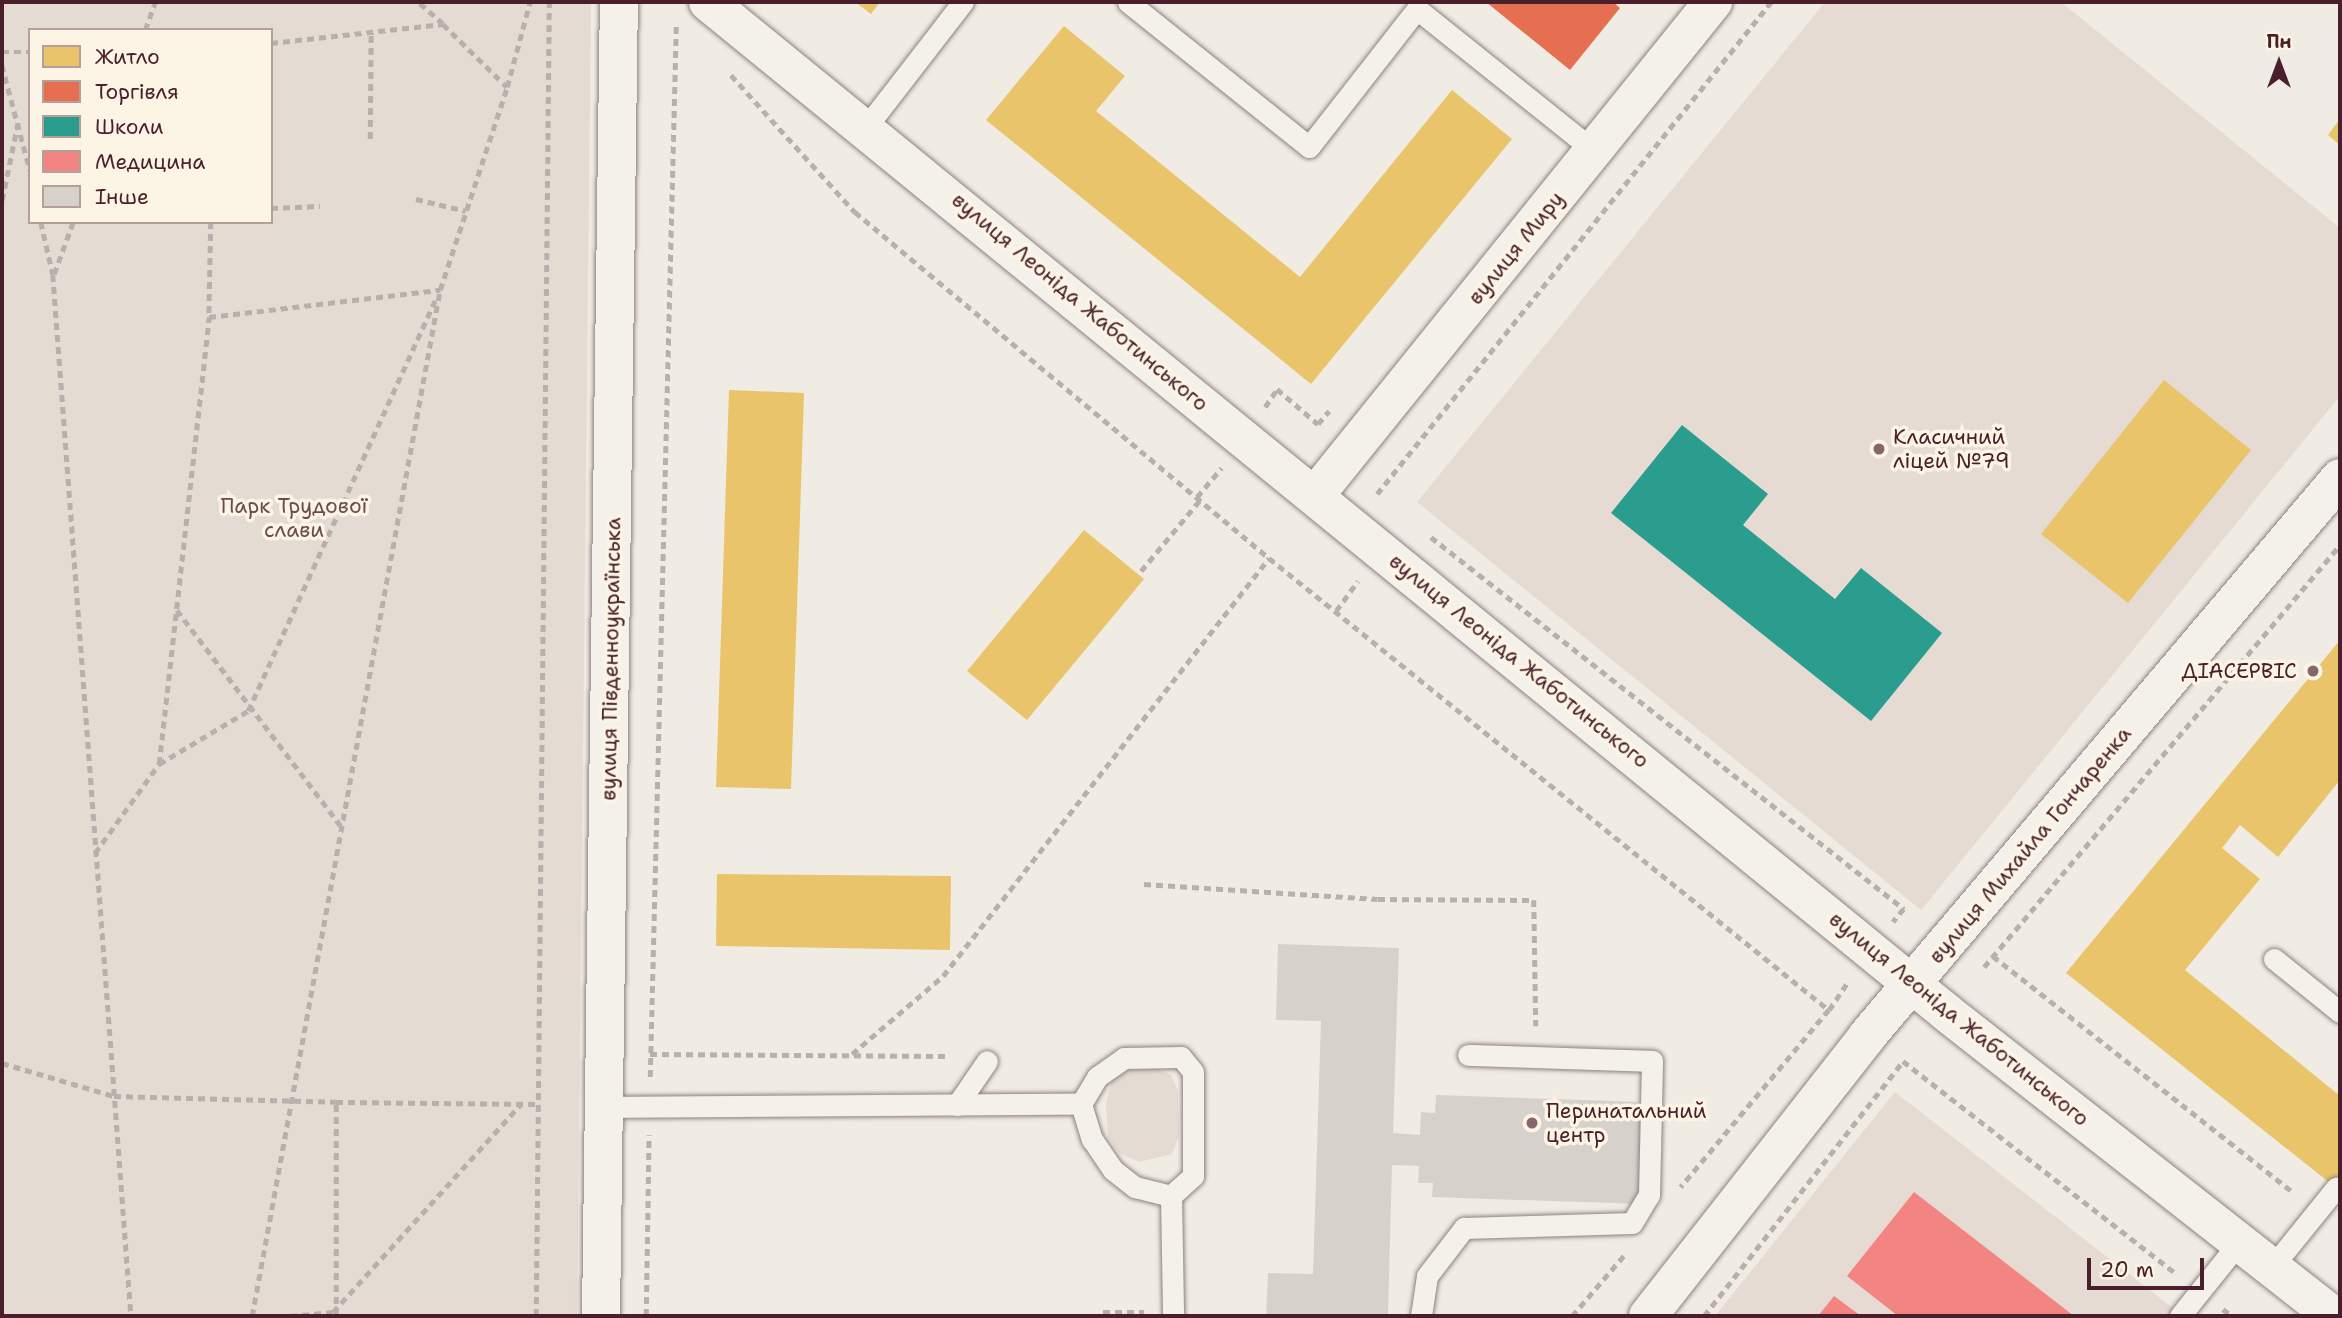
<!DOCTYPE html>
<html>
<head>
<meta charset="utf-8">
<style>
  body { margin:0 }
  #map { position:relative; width:2342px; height:1318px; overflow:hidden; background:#f0ebe3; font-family:"Shantell Sans",sans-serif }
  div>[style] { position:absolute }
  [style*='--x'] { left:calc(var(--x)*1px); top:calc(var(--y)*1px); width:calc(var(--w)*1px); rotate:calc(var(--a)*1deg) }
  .built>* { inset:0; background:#e6dbd2 }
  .green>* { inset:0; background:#e4dbd2 }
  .homes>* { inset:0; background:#e9c46a }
  .shops>* { inset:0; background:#e76f51 }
  .schools>* { inset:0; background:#2a9d8f }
  .health>* { inset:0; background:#f28482 }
  .building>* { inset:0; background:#d7d1cc }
  .path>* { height:4.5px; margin-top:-2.25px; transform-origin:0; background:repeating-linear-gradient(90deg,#b7b0ad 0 7px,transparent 0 12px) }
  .roads { filter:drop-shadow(0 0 2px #8d8281) drop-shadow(0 0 2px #8d8281) }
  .service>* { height:21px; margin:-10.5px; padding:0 10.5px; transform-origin:10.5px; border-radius:10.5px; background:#f4f1eb }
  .tertiary>* { height:38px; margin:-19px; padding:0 19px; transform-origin:19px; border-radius:19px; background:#f4f1eb }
  .dots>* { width:19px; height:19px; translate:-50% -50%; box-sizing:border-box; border:4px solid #fcf5e5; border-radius:50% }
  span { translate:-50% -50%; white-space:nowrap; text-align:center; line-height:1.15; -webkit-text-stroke:7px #fcf5e5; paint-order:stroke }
  .street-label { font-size:21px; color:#4a1f2b }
  .poi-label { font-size:21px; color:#4a1f2b }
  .left { translate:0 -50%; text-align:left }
  .right { translate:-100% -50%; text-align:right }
  .park-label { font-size:21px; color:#6e4b51 }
  .frame { position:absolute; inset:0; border:4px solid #4a1f2b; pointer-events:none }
  .legend { position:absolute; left:28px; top:28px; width:245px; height:196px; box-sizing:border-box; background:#fcf5e5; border:2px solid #b59f9b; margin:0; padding:9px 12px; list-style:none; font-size:21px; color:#4a1f2b }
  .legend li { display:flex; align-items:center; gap:14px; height:35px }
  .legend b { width:35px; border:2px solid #b59f9b }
  .north { position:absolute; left:2244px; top:28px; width:70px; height:70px; -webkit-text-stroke:5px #fcf5e5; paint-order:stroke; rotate:0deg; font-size:19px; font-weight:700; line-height:28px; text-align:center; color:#4a1f2b }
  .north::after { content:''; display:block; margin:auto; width:24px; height:32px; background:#4a1f2b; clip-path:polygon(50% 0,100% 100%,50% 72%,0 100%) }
  .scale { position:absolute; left:2087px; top:1258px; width:117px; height:32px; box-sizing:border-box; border:4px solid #4a1f2b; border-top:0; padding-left:9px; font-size:21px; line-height:24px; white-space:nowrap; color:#4a1f2b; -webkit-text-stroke:5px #fcf5e5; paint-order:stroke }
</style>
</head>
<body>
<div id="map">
  <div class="built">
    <i style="clip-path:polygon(1825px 2px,2061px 2px,2340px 228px,2340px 396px,1921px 910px,1417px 502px)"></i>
    <i style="clip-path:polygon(1895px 1092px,2183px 1316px,1715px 1316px)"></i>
  </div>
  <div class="green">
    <i style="clip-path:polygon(evenodd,2px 2px,591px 2px,577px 1316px,2px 1316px,2px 2px,30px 30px,271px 30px,271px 222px,30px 222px,30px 30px)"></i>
    <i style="clip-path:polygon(1154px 1067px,1171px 1075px,1178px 1092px,1179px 1136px,1172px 1154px,1139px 1162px,1119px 1153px,1108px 1136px,1106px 1104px,1112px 1080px,1130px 1069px)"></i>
  </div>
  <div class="homes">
    <i style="clip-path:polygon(855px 2px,880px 2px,871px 14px)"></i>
    <i style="clip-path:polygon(1064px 26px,1125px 76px,1096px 111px,1300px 277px,1452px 90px,1512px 139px,1311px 384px,986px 120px)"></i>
    <i style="clip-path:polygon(2340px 119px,2340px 145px,2328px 135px)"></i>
    <i style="clip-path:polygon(2164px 380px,2251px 450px,2128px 603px,2041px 534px)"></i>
    <i style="clip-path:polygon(729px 390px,804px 393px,791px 789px,716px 787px)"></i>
    <i style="clip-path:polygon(1084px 530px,1144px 579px,1027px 720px,967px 671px)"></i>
    <i style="clip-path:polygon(2340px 640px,2340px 780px,2278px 857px,2240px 825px,2222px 848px,2260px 879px,2185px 970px,2340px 1096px,2340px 1191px,2066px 973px)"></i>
    <i style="clip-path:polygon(717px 874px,951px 876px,950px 950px,716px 946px)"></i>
  </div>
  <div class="shops">
    <i style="clip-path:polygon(1486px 2px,1613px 2px,1620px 8px,1570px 70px)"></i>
  </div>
  <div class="schools">
    <i style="clip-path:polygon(1682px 425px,1768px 494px,1743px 525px,1835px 599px,1861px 568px,1942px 633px,1871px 721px,1611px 513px)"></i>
  </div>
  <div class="health">
    <i style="clip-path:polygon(1914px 1192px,2074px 1316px,1898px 1316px,1847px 1276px)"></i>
    <i style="clip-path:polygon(1834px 1296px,1861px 1316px,1818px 1316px)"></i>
  </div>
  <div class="building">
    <i style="clip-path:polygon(1278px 944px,1399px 948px,1393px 1133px,1420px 1135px,1421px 1112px,1435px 1113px,1436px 1095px,1644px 1102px,1641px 1204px,1432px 1197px,1433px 1183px,1418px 1183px,1419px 1166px,1392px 1165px,1388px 1316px,1266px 1316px,1268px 1273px,1313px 1274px,1321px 1021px,1276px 1020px)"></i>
  </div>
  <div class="path">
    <i style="--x:443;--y:24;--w:90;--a:44.5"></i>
    <i style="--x:507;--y:87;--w:88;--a:-74.9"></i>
    <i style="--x:145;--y:30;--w:30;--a:-70"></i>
    <i style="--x:271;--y:43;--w:173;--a:-6.3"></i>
    <i style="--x:443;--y:24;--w:33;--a:-139"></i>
    <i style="--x:2;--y:52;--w:28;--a:0"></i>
    <i style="--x:2;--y:65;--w:109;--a:75.1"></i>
    <i style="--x:731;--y:75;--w:185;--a:47.9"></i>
    <i style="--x:855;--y:212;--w:540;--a:39.89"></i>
    <i style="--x:1269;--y:558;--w:720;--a:38.91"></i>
    <i style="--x:1829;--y:1010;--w:231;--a:129.9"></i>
    <i style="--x:370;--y:139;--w:107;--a:-89.5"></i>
    <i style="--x:416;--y:199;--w:51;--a:13.5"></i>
    <i style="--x:2;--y:200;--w:80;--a:-78.4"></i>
    <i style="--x:271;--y:208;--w:49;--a:-2.3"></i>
    <i style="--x:41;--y:222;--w:54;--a:77.2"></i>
    <i style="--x:53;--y:275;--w:1044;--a:85.71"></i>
    <i style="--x:211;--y:222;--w:95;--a:91.2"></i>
    <i style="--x:209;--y:317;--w:233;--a:-6.7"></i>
    <i style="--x:440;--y:290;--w:214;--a:-71.7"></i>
    <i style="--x:54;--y:274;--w:55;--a:-69.9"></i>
    <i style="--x:1265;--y:407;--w:22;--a:-56"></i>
    <i style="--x:1277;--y:389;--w:54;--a:40.5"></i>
    <i style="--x:1318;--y:424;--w:17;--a:-50"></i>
    <i style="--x:1377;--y:494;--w:630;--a:-51.31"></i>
    <i style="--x:1197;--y:497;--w:38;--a:-50"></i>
    <i style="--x:1431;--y:537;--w:602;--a:38.18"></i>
    <i style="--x:1904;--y:909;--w:17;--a:130"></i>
    <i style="--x:1141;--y:571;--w:92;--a:-50.3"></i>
    <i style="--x:177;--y:610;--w:271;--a:52.8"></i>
    <i style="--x:1336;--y:611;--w:37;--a:-54"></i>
    <i style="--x:159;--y:764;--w:104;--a:-30.8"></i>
    <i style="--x:248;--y:711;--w:455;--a:-65.5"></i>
    <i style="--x:95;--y:853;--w:110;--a:-54.3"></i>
    <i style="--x:159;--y:764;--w:450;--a:-83.6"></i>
    <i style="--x:1144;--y:884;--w:234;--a:3.7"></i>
    <i style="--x:1378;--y:899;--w:156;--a:0.4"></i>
    <i style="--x:1534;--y:900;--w:126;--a:89.1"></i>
    <i style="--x:1993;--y:956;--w:382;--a:38.2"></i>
    <i style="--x:1984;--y:967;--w:552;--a:-49.85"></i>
    <i style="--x:1829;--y:1010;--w:34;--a:-56"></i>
    <i style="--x:650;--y:1054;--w:295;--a:0.4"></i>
    <i style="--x:852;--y:1054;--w:120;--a:-40.6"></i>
    <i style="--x:943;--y:976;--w:530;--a:-52.05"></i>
    <i style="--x:2;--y:1063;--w:117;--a:16.4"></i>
    <i style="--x:114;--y:1096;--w:222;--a:1.5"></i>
    <i style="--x:650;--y:1077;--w:1051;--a:-88.58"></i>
    <i style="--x:2223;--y:1309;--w:11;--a:38"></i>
    <i style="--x:1103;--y:1312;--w:41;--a:0"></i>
    <i style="--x:252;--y:1316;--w:1043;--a:-79.62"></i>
    <i style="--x:290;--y:1316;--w:43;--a:-5.3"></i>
    <i style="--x:333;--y:1312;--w:280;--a:-47.9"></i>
    <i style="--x:336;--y:1316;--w:214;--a:-90"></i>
    <i style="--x:336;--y:1102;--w:202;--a:0.6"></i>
    <i style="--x:536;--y:1316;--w:1314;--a:-89.43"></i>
    <i style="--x:646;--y:1316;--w:181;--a:-89.1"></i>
    <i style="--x:1572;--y:1316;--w:83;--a:-49.4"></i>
    <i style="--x:1704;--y:1316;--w:323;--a:-52"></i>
    <i style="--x:1903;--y:1061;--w:347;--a:37.9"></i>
  </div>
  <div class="roads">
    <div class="service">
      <i style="--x:1128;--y:2;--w:232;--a:38.7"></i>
      <i style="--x:1309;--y:147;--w:175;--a:-52"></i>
      <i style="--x:1417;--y:9;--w:227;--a:38.7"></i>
      <i style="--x:867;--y:126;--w:157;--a:-52.3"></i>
      <i style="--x:2274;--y:959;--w:85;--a:38.8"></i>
      <i style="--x:1081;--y:1104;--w:37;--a:73"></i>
      <i style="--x:1092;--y:1139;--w:37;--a:56"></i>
      <i style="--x:1113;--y:1170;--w:28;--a:38"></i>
      <i style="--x:1135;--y:1187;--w:37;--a:14"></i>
      <i style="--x:957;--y:1105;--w:53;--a:-55.7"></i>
      <i style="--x:605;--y:1107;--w:476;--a:-0.4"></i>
      <i style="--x:1081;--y:1104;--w:31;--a:-59"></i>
      <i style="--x:1097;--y:1077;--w:33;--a:-35"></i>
      <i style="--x:1124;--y:1058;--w:57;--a:-1"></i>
      <i style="--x:1181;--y:1057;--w:19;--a:51"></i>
      <i style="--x:1193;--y:1072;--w:104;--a:90"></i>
      <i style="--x:1193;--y:1176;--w:30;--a:138"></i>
      <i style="--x:1171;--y:1196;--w:120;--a:89"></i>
      <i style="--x:2272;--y:1267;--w:102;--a:-51"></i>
      <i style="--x:1421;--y:1316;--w:40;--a:-81.5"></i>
      <i style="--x:1427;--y:1276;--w:61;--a:-52.4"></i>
      <i style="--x:1464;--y:1228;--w:168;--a:-1.7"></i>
      <i style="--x:1632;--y:1223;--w:33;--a:-59"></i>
      <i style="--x:1649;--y:1195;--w:134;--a:-88.7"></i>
      <i style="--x:1652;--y:1061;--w:184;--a:-178.1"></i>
      <i style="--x:2180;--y:1316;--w:96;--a:-51.3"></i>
    </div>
    <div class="tertiary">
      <i style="--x:708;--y:2;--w:1599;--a:39.21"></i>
      <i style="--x:1947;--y:1013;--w:491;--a:38.1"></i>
      <i style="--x:1317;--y:493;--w:631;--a:-51.11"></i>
      <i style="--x:601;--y:1316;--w:1314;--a:-89.22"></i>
      <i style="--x:1648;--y:1316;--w:357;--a:-51.9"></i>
      <i style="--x:1868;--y:1035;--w:730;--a:-49.72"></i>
    </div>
  </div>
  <div class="dots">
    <i style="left:1879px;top:449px;background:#84666b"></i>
    <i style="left:2313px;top:671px;background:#84666b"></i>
    <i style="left:1532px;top:1123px;background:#84666b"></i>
  </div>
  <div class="street-label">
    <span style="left:1516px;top:248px;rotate:-51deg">вулиця Миру</span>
    <span style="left:1080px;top:302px;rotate:40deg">вулиця Леоніда Жаботинського</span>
    <span style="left:611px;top:659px;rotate:-89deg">вулиця Південноукраїнська</span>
    <span style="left:1519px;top:661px;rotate:39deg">вулиця Леоніда Жаботинського</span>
    <span style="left:2030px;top:845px;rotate:-50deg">вулиця Михайла Гончаренка</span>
    <span style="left:1959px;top:1019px;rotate:39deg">вулиця Леоніда Жаботинського</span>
  </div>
  <div class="poi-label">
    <span class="left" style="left:1893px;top:449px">Класичний<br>ліцей №79</span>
    <span class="right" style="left:2297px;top:671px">ДІАСЕРВІС</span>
    <span class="left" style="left:1546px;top:1123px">Перинатальний<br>центр</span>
  </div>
  <div class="park-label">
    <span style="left:294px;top:518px">Парк Трудової<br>слави</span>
  </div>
  <div class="frame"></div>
  <ul class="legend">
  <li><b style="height:19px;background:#e9c46a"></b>Житло</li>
  <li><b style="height:19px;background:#e76f51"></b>Торгівля</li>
  <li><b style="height:19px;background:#2a9d8f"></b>Школи</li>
  <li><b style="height:19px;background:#f28482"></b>Медицина</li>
  <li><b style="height:19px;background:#d7d1cc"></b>Інше</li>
  </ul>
  <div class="north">Пн</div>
  <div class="scale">20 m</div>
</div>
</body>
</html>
